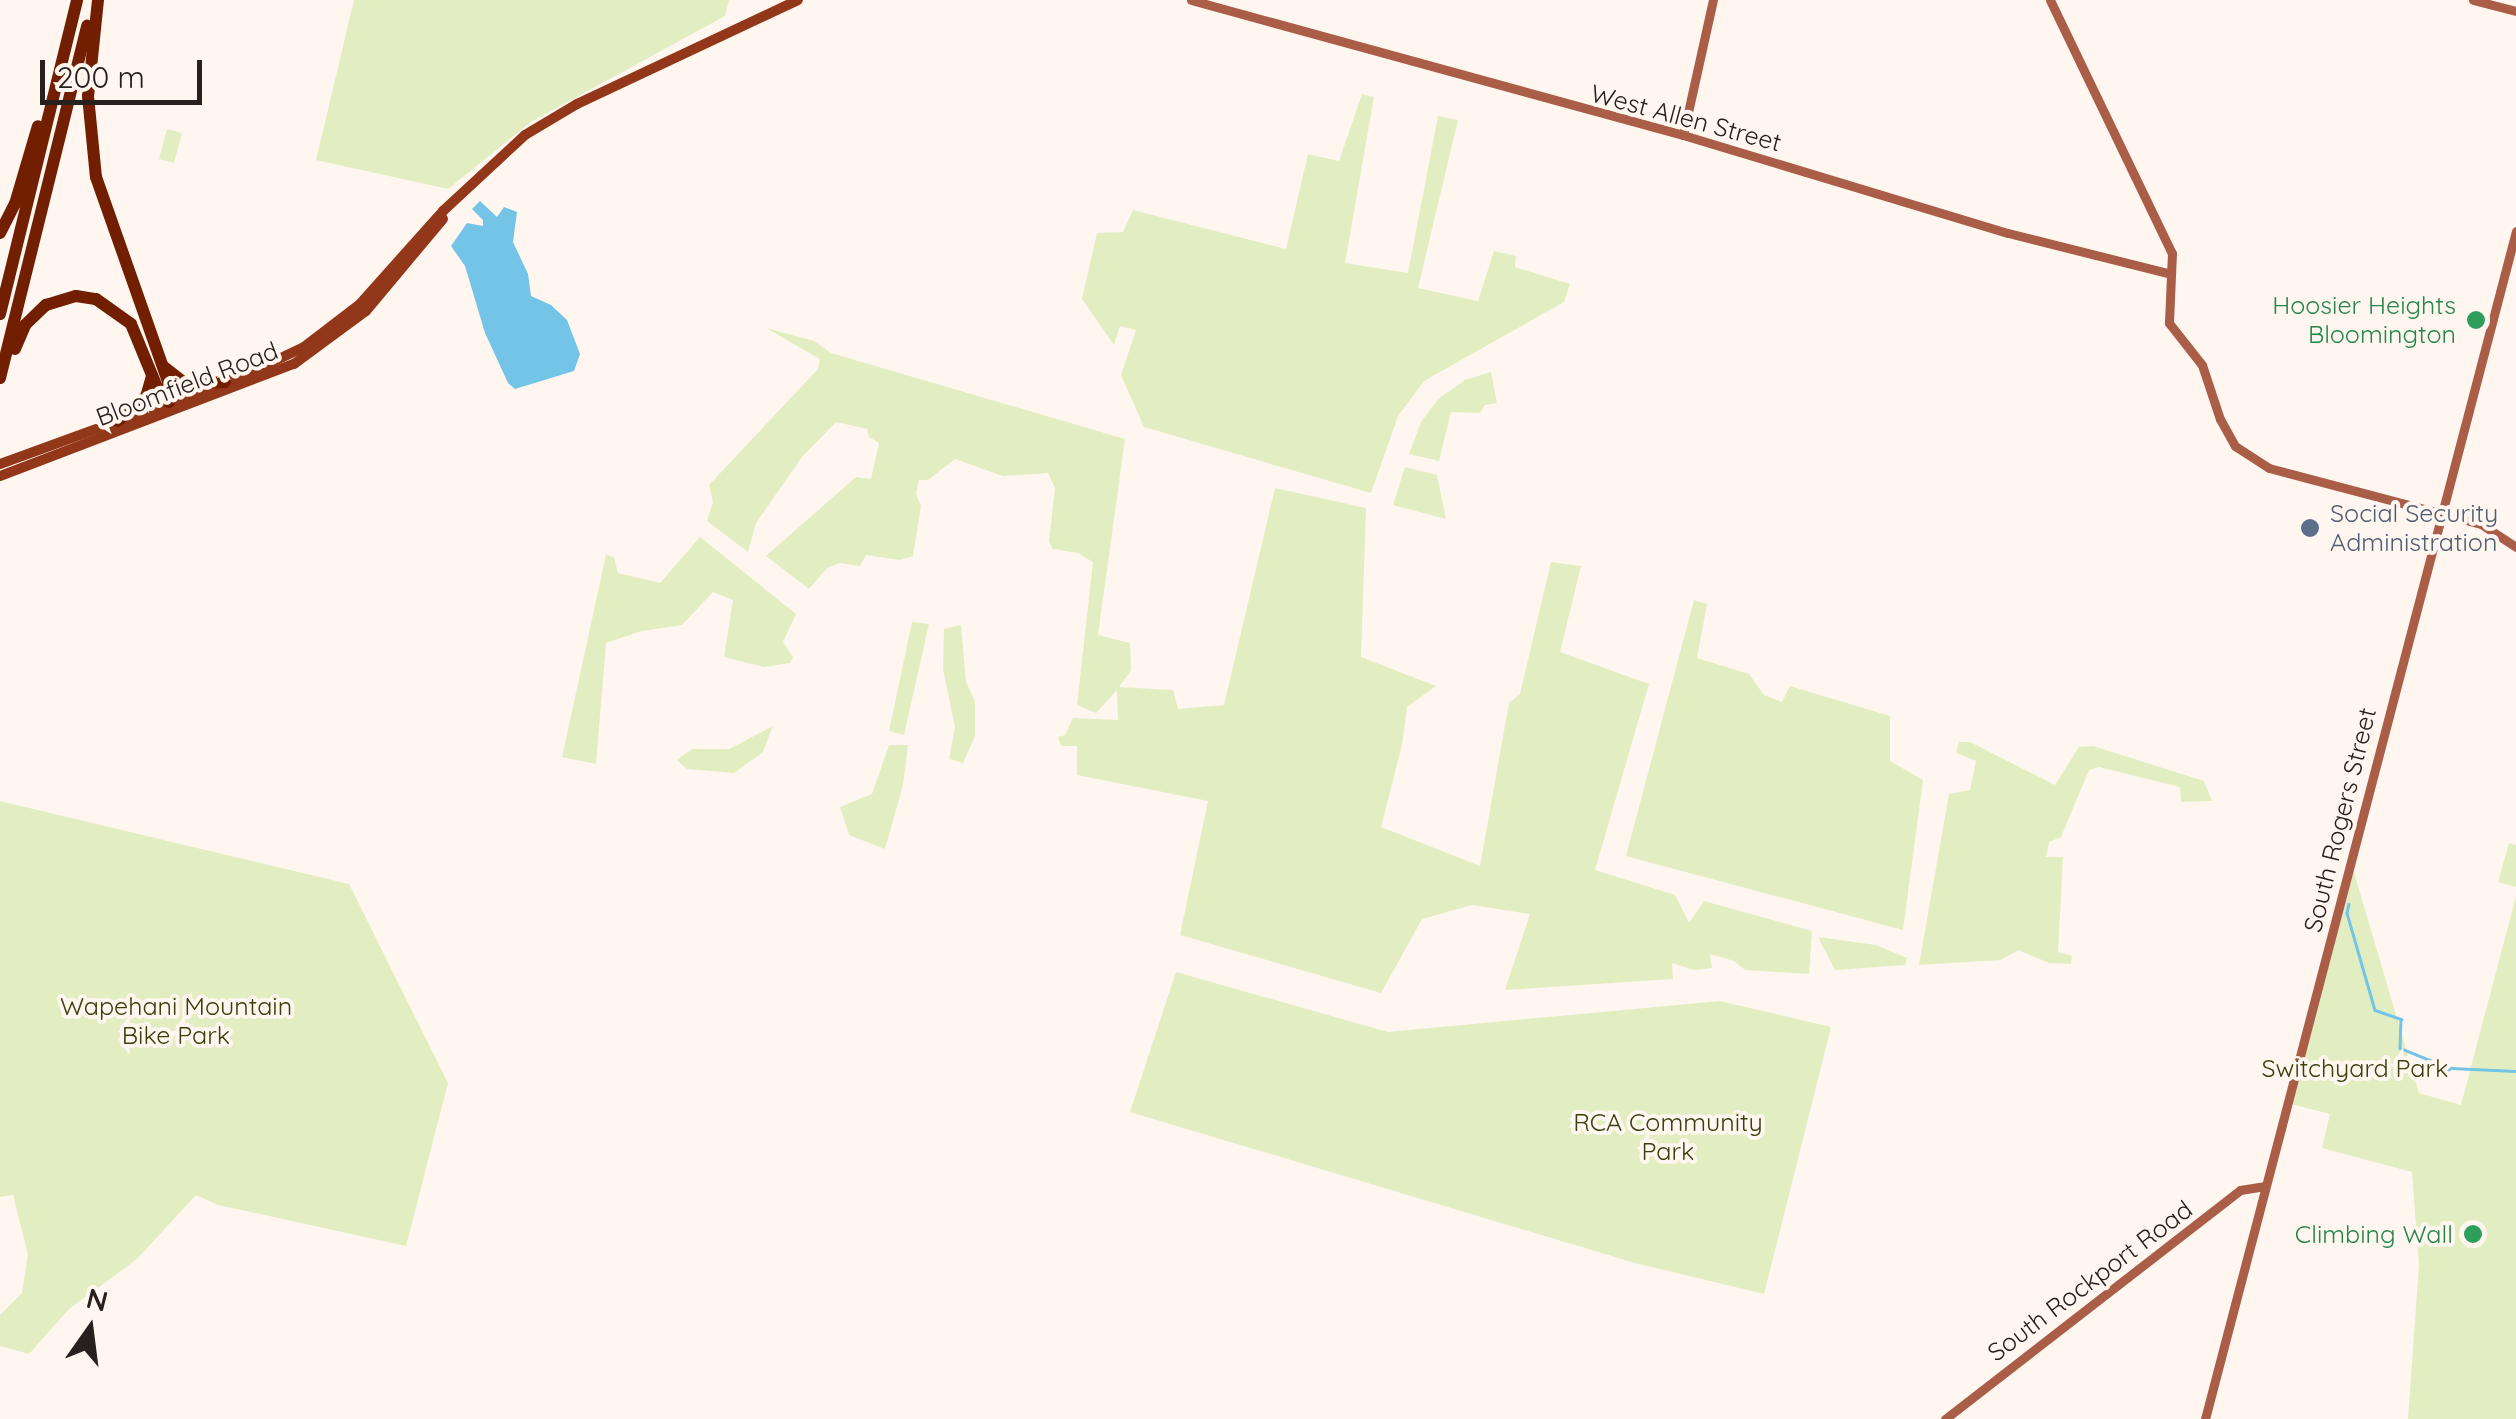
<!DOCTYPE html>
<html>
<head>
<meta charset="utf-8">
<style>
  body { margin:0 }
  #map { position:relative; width:2516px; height:1419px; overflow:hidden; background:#fff6f0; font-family:Quicksand,sans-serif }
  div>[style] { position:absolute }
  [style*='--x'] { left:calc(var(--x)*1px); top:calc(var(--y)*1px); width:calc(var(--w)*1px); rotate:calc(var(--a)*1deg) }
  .green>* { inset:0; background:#e2eec1 }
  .water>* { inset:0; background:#73c4e6 }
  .stream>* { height:2.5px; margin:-1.25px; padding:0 1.25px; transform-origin:1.25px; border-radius:1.25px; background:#73c4e6 }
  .secondary>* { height:9px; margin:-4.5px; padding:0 4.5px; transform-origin:4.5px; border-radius:4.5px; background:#aa5e48 }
  .primary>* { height:10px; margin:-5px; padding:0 5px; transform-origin:5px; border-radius:5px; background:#93371a }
  .highway>* { height:12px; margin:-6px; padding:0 6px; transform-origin:6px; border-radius:6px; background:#721e00 }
  .dots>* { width:28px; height:28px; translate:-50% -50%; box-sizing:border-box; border:5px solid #fff6f0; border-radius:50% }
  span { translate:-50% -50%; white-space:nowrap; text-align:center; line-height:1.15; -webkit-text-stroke:8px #fff6f0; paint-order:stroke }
  .street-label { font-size:25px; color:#26211e }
  .leisure-label { font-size:25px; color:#27864d }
  .right { translate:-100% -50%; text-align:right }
  .service-label { font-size:25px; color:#4e5e75 }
  .left { translate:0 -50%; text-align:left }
  .park-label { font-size:25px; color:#37410d }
  .north { position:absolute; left:40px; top:1279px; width:100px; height:100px; -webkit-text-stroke:8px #fff6f0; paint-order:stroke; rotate:14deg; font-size:28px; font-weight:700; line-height:40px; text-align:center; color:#26211e }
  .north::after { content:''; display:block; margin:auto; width:35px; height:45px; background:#26211e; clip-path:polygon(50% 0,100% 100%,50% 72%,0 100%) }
  .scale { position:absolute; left:40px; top:60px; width:162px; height:45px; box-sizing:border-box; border:5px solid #26211e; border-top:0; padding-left:12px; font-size:30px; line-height:35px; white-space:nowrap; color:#26211e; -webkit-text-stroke:8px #fff6f0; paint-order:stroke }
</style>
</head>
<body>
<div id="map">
  <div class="green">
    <i style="clip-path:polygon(354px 0,729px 0,725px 16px,531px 122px,448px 189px,316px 160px)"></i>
    <i style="clip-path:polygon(1362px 94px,1374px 97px,1345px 263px,1408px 273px,1438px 116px,1458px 120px,1418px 288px,1478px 301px,1494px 251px,1516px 256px,1515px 267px,1570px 284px,1564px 302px,1424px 381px,1398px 416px,1371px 493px,1144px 427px,1121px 375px,1136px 330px,1120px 326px,1114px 345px,1082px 299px,1097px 233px,1123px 232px,1133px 210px,1286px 249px,1308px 154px,1339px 161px)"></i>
    <i style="clip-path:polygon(167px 129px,182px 133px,174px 163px,159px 159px)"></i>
    <i style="clip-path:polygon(766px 328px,814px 341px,831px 353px,1125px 439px,1098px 635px,1130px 643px,1131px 670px,1119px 687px,1173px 690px,1178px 709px,1224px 705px,1275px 488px,1366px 508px,1361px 657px,1436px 686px,1407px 707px,1402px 745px,1381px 827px,1480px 866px,1509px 703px,1520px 694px,1551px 562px,1581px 566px,1560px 652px,1649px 684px,1595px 870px,1675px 895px,1689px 923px,1704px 901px,1812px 931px,1809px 974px,1745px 970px,1734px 961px,1710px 954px,1712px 968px,1694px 970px,1672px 963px,1673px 979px,1505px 990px,1530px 914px,1472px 905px,1422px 919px,1381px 993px,1180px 935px,1208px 801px,1077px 775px,1077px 746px,1061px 746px,1058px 737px,1065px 735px,1073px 718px,1118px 720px,1117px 690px,1096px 713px,1077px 705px,1093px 562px,1078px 553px,1053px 549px,1049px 542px,1055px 488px,1048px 473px,1003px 476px,955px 459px,928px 480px,919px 480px,916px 494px,921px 506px,913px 556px,900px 560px,866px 555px,860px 566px,840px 563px,827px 568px,809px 589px,766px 556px,856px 477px,871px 479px,879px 443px,869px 437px,867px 429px,836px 422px,802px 457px,756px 523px,748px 552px,707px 521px,713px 502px,709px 485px,818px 369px,820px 359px)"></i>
    <i style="clip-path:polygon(1491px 372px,1497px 403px,1485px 405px,1480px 413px,1451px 412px,1439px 461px,1409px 454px,1421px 422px,1438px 399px,1465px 380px)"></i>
    <i style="clip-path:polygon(1405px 467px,1437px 475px,1446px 519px,1393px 505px)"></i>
    <i style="clip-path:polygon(700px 537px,796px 614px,783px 642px,793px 657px,790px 663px,764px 667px,724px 657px,733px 600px,713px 592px,682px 625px,642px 631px,606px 643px,596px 764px,562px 757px,606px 555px,614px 557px,618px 573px,660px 583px)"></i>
    <i style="clip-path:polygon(1694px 600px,1707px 604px,1697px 658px,1749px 674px,1764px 695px,1782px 702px,1790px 686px,1890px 716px,1890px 761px,1923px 780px,1903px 930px,1626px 856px)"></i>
    <i style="clip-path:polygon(912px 622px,929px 624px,904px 735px,889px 731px)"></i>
    <i style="clip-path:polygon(961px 625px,966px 682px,975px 701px,975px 736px,963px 763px,949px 759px,955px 727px,943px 669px,944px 629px)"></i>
    <i style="clip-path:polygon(773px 726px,763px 752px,734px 773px,687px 769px,677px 760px,692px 749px,729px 749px)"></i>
    <i style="clip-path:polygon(1959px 742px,1970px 742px,2055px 785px,2079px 747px,2093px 746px,2204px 781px,2212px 801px,2181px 802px,2180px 787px,2099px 767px,2089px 770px,2061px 837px,2049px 842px,2046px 857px,2063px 857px,2058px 952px,2072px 956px,2071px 964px,2049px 963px,2018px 950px,2001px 960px,1919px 965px,1949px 794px,1970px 790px,1976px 761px,1956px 753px)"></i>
    <i style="clip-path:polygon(889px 745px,908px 745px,903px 785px,885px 849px,849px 835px,840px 807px,872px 794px)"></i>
    <i style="clip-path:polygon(0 801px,349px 884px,448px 1083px,406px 1246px,218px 1205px,196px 1195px,137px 1259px,69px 1309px,29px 1354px,0 1346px,0 1315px,22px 1293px,28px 1254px,13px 1195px,0 1197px)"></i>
    <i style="clip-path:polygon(2509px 843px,2516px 845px,2516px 887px,2498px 882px)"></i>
    <i style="clip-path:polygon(2353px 869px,2419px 1093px,2461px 1105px,2516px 896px,2516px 1419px,2408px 1419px,2419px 1265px,2412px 1172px,2322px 1148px,2330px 1114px,2291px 1104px)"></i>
    <i style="clip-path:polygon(1818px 937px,1876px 945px,1907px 958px,1905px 965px,1835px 970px)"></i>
    <i style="clip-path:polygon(1176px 972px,1388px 1032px,1720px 1001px,1831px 1027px,1764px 1294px,1635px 1263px,1130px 1112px)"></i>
  </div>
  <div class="water">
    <i style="clip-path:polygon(480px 201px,497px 217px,504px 207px,517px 212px,513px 242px,528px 274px,531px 296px,551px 305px,567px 320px,580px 354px,574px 371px,515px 389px,508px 383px,485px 333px,465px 266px,451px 246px,467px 223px,483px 226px,483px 220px,472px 209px)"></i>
  </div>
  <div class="stream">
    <i style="--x:2349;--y:904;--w:9;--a:103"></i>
    <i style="--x:2347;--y:913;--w:101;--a:73.9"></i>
    <i style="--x:2375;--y:1010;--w:28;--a:19"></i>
    <i style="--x:2401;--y:1019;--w:29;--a:92"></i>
    <i style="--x:2400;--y:1048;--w:38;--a:22"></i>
    <i style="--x:2435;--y:1062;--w:16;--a:86"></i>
    <i style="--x:2436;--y:1078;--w:18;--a:-34"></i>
    <i style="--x:2451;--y:1068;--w:65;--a:2.6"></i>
  </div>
  <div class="secondary">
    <i style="--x:1191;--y:0;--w:510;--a:15.34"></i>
    <i style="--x:1683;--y:135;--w:339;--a:16.8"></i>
    <i style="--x:2008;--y:233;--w:168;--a:14.1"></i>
    <i style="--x:2050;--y:0;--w:281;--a:64.3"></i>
    <i style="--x:2172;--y:253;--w:70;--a:92.5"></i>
    <i style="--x:2169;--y:323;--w:53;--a:51.8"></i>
    <i style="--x:2202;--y:365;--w:57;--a:71.6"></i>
    <i style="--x:2220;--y:419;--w:31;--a:61"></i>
    <i style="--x:2235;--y:446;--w:40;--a:32.9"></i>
    <i style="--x:2269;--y:468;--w:219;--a:14.8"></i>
    <i style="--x:2481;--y:524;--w:42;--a:33.3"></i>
    <i style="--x:2473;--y:0;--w:44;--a:14.3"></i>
    <i style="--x:1683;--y:135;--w:138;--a:-77.5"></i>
    <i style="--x:1945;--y:1419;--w:373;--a:-37.8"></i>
    <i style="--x:2240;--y:1190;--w:24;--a:-9"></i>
    <i style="--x:2205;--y:1419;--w:1228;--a:-75.33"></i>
  </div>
  <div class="primary">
    <i style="--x:0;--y:464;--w:263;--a:-20"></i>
    <i style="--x:247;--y:374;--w:63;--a:-25.3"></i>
    <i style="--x:304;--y:347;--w:69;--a:-37.4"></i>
    <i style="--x:359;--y:305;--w:126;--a:-48.2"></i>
    <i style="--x:443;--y:211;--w:112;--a:-42.8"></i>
    <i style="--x:525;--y:135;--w:61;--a:-30.8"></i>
    <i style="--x:577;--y:104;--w:244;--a:-25.2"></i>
    <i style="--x:0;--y:476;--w:315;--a:-20.9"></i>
    <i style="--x:294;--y:364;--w:89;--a:-36.4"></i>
    <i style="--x:366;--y:311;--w:120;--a:-50.1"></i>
  </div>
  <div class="highway">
    <i style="--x:98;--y:0;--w:97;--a:95.9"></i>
    <i style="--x:88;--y:96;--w:81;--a:84.4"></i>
    <i style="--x:96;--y:177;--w:217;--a:70.6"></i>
    <i style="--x:168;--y:382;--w:20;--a:87"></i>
    <i style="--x:0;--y:233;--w:33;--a:-63"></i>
    <i style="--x:15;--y:204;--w:81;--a:-73.6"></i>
    <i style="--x:0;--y:314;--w:323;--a:-76.2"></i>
    <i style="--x:15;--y:349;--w:26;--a:-67"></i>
    <i style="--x:25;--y:325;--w:29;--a:-44"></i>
    <i style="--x:46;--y:305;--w:31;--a:-17"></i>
    <i style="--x:76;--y:296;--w:20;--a:9"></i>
    <i style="--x:96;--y:299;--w:43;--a:35.5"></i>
    <i style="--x:131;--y:324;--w:68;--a:67.6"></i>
    <i style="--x:157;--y:387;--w:19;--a:51"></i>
    <i style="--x:164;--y:367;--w:28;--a:38"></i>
    <i style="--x:186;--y:384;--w:39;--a:-3"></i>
    <i style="--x:0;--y:378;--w:363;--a:-76.1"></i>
    <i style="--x:118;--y:421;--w:37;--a:-41"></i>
    <i style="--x:146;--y:397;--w:22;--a:-74"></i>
  </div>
  <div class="dots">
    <i style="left:2476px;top:320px;background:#2e9e5b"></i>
    <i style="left:2310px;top:528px;background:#5c6f8a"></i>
    <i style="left:2473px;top:1234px;background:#2e9e5b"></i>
  </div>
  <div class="street-label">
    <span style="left:1686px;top:118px;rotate:15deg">West Allen Street</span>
    <span style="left:187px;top:384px;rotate:-21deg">Bloomfield Road</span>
    <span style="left:2340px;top:820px;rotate:-76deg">South Rogers Street</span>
    <span style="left:2090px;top:1281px;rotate:-37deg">South Rockport Road</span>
  </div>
  <div class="leisure-label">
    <span class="right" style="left:2456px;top:320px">Hoosier Heights<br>Bloomington</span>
    <span class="right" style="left:2453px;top:1234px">Climbing Wall</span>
  </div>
  <div class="service-label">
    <span class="left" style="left:2330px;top:528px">Social Security<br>Administration</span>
  </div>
  <div class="park-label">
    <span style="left:176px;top:1021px">Wapehani Mountain<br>Bike Park</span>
    <span style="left:2355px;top:1068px">Switchyard Park</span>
    <span style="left:1668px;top:1137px">RCA Community<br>Park</span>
  </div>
  <div class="north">N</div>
  <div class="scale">200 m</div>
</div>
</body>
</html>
